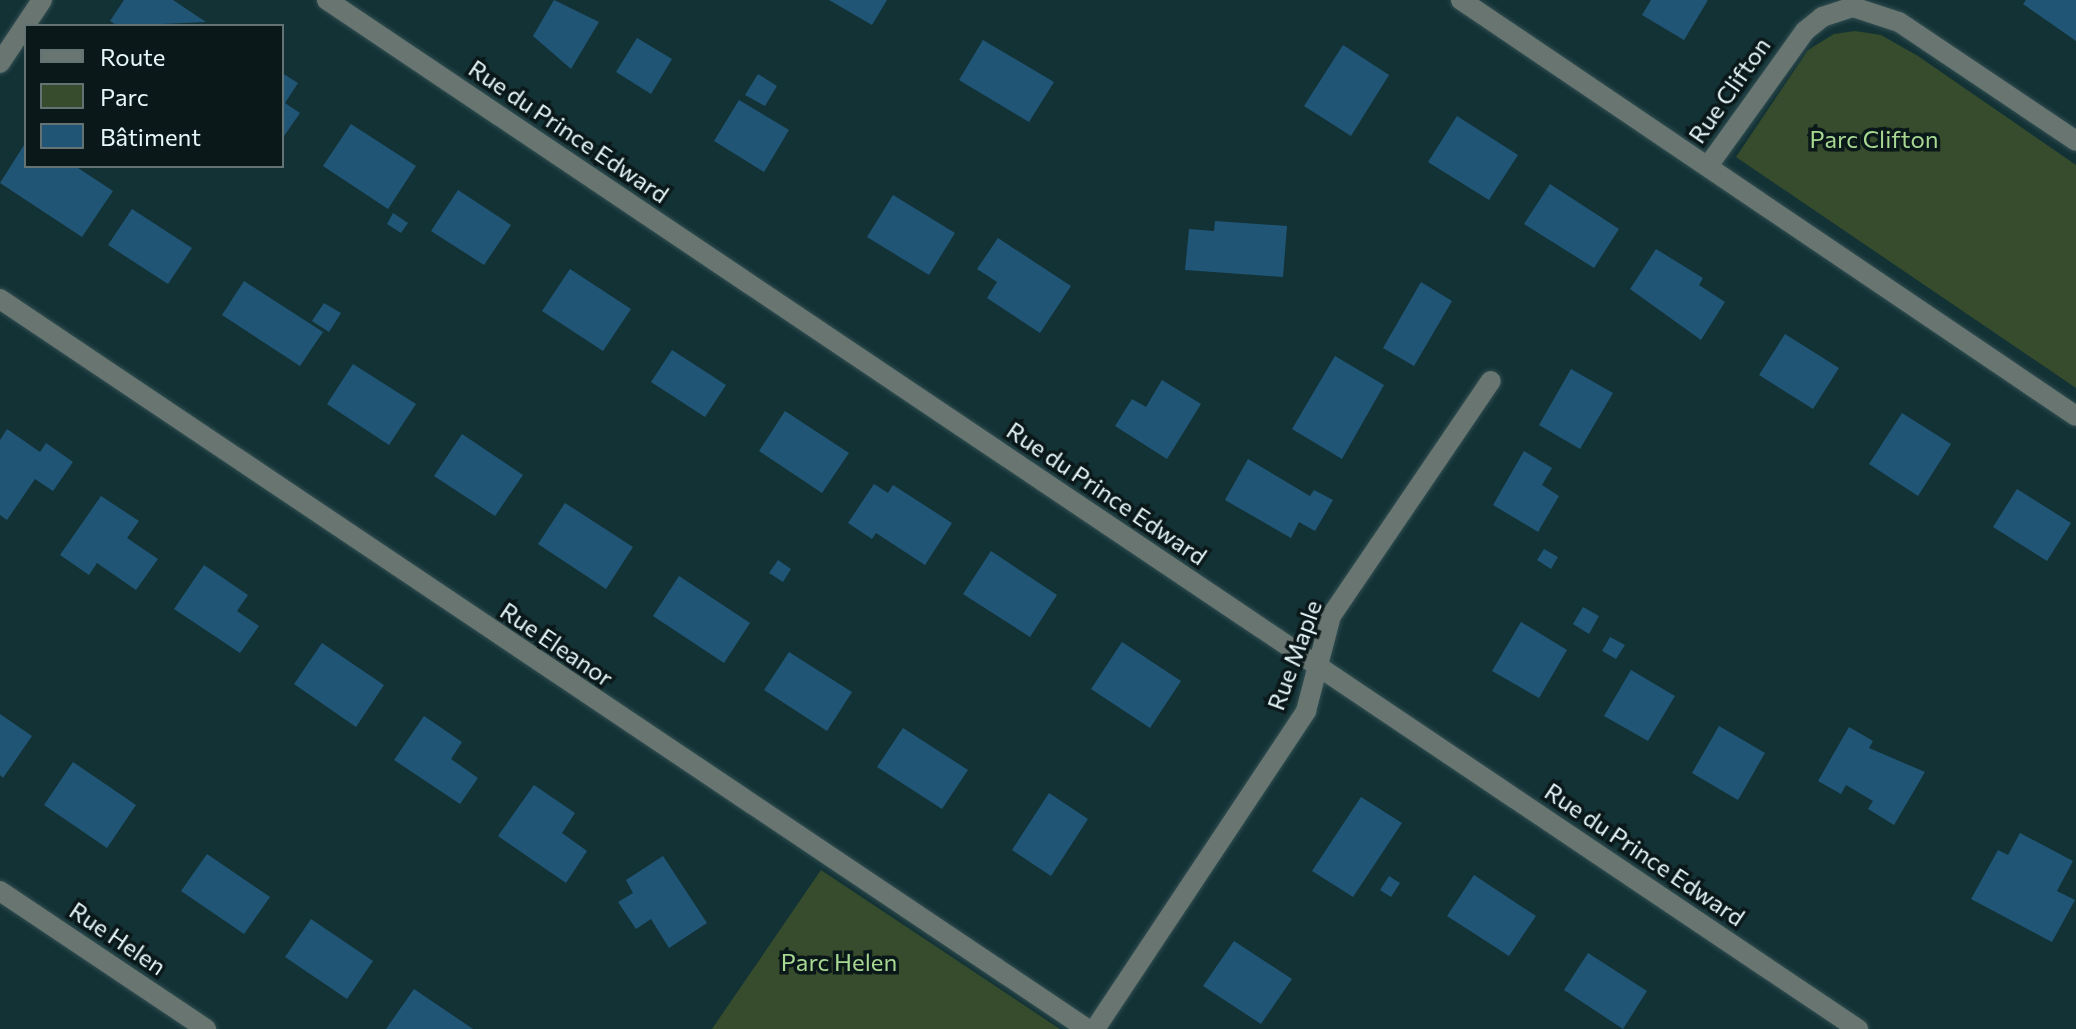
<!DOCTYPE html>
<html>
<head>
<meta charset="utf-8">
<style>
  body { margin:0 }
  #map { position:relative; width:2076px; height:1029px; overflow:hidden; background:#133236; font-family:Commissioner,sans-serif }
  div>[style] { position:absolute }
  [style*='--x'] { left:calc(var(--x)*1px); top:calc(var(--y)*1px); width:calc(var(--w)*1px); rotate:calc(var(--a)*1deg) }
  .green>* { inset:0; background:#364c2c }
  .building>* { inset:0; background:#205575 }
  .roads { filter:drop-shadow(0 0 2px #314e51) drop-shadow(0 0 2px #314e51) }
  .street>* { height:20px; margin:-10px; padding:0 10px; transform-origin:10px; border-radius:10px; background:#687570 }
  span { translate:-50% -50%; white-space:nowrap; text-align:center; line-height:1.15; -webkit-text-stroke:7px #0b1819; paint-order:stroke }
  .street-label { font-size:24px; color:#e7f8fa }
  .park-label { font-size:24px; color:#a8d993 }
  .legend { position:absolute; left:24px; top:24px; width:260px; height:144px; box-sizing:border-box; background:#0b1819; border:2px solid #637273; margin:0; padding:10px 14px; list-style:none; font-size:24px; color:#e7f8fa }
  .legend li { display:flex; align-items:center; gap:16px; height:40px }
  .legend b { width:40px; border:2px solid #637273 }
</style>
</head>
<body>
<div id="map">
  <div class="green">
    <i style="clip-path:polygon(1855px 31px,1881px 35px,1918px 56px,2076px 165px,2076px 388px,1736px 157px,1808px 50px,1834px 34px)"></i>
    <i style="clip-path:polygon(821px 870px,1060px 1029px,712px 1029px)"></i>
  </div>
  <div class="building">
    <i style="clip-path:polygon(124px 0,173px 0,206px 22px,118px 26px,110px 21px)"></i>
    <i style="clip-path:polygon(554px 0,599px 22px,571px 69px,533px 36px)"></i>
    <i style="clip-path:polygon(829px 0,887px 0,872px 25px)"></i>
    <i style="clip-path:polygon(1651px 0,1708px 0,1684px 40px,1642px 15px)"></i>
    <i style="clip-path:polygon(2026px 0,2076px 0,2076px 41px,2023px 4px)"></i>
    <i style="clip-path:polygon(637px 38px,672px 59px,651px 94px,616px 72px)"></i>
    <i style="clip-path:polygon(983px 40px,1054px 82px,1029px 122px,959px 80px)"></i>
    <i style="clip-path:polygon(1343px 45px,1389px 75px,1351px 136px,1304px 106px)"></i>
    <i style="clip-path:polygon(282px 73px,298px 83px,285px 103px,300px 113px,282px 139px)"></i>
    <i style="clip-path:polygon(758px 74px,777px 86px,765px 106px,745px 95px)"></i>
    <i style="clip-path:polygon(739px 100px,789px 130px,764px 172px,714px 141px)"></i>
    <i style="clip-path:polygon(1457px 116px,1518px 155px,1489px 200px,1428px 162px)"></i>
    <i style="clip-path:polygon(351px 124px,416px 166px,388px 209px,323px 166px)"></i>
    <i style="clip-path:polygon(26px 142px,26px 166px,75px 166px,113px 191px,82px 237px,0 183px)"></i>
    <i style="clip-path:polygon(1550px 184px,1619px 229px,1594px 268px,1524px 224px)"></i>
    <i style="clip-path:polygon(458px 190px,511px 225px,484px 265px,431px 231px)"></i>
    <i style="clip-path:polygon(893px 195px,955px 233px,929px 275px,867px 237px)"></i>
    <i style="clip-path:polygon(132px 209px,192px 248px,168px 284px,108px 245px)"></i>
    <i style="clip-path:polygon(393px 213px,408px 223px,401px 233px,387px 224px)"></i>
    <i style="clip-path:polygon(1215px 221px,1287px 226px,1283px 277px,1185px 270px,1189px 229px,1214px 231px)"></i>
    <i style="clip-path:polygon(998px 238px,1071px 286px,1040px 333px,987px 298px,997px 282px,977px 269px)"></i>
    <i style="clip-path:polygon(1656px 249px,1703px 278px,1699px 285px,1725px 302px,1701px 340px,1630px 289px)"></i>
    <i style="clip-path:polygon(570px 269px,631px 309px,603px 351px,542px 311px)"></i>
    <i style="clip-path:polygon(244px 281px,323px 332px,300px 366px,222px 315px)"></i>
    <i style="clip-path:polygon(1421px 282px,1452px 301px,1414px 366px,1383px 348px)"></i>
    <i style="clip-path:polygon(324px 303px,341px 313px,329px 332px,312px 321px)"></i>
    <i style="clip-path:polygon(1785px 334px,1839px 368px,1813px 409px,1759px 375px)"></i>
    <i style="clip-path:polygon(672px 350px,726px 385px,705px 417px,651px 382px)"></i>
    <i style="clip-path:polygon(1335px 356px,1384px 385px,1342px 459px,1292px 429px)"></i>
    <i style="clip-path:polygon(353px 364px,416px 404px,389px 445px,327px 404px)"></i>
    <i style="clip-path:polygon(1571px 369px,1613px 393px,1580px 449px,1539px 425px)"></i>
    <i style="clip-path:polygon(1162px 380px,1201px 404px,1167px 459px,1115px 426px,1132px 399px,1146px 407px)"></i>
    <i style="clip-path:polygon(785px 411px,849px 453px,822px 493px,759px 451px)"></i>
    <i style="clip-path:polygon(1902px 413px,1951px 444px,1918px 496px,1869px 464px)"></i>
    <i style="clip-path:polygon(7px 429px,40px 452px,46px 443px,73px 462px,53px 491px,35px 479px,7px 520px,0 515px,0 440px)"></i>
    <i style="clip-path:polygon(462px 434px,523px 475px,495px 516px,434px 476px)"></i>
    <i style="clip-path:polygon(1524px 451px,1552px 468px,1542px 485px,1559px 496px,1538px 532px,1493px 505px)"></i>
    <i style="clip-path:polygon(1248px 459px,1310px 496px,1314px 490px,1333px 500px,1315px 531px,1299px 522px,1291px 538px,1225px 500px)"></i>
    <i style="clip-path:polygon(874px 484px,888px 493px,893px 485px,952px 523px,925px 565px,876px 533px,872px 539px,848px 523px)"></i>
    <i style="clip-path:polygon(2017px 489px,2071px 523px,2047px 561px,1993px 527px)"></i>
    <i style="clip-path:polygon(101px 496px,139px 521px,127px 538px,158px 559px,136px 590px,97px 563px,89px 575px,60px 555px)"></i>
    <i style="clip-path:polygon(565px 503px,633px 547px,606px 589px,538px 544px)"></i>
    <i style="clip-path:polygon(1544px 549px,1558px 557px,1551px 569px,1537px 560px)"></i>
    <i style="clip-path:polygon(991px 551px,1057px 595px,1030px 637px,963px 594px)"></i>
    <i style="clip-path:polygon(778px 560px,791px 569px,783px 582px,769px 573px)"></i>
    <i style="clip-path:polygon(204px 565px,248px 595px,237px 611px,259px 626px,240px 653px,174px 609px)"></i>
    <i style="clip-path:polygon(679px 576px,750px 623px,724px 663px,653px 616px)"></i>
    <i style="clip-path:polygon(1583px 607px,1599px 616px,1589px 634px,1573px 624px)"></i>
    <i style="clip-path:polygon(1521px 622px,1567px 650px,1539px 698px,1492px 671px)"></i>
    <i style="clip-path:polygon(1610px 637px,1625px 645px,1616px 659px,1602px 651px)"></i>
    <i style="clip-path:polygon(1122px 642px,1181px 681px,1150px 728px,1091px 689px)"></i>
    <i style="clip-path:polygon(322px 643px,384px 685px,356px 727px,294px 684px)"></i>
    <i style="clip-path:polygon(789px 652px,852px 692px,827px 731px,764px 690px)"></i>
    <i style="clip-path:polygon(1631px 670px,1675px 696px,1648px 741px,1604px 716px)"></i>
    <i style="clip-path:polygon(0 714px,32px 736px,3px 778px,0 775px)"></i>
    <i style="clip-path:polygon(424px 716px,462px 742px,451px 759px,478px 778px,460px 804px,394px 760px)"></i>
    <i style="clip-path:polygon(1719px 726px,1765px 753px,1738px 800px,1692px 773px)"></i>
    <i style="clip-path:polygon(1849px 727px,1873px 741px,1869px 748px,1925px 772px,1894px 825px,1868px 809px,1873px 801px,1846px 785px,1841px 794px,1818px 781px)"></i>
    <i style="clip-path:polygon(903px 728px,968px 770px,942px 809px,877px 767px)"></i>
    <i style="clip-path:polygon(73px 762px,136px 805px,107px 848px,44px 805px)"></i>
    <i style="clip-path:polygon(534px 785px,575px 813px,562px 833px,587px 851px,566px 883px,498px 836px)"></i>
    <i style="clip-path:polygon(1049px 793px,1088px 819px,1051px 876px,1012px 850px)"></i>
    <i style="clip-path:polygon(1361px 797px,1402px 823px,1353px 897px,1312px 871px)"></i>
    <i style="clip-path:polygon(2020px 833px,2073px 861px,2057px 891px,2075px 900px,2052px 942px,1971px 899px,1998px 850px,2008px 855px)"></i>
    <i style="clip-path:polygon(207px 854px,270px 897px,244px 934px,181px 891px)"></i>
    <i style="clip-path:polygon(663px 856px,707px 923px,669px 948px,651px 919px,636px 929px,618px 902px,633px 893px,626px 880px)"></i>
    <i style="clip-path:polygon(1474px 875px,1536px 916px,1509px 956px,1447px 916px)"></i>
    <i style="clip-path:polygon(1389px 876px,1400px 883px,1391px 897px,1380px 890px)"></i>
    <i style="clip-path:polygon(311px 919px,373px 961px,347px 999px,285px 957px)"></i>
    <i style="clip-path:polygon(1234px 941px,1292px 979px,1261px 1024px,1203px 986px)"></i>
    <i style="clip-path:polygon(1588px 953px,1647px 991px,1623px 1029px,1564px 990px)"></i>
    <i style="clip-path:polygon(414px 989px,473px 1029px,386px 1029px)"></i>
  </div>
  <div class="roads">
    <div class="street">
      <i style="--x:327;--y:0;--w:1845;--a:33.91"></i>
      <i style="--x:1461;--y:0;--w:742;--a:34.08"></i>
      <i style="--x:0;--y:63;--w:76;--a:-56.3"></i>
      <i style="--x:1708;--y:166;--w:166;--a:-54.3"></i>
      <i style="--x:1805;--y:31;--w:22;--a:-39"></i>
      <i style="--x:1822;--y:17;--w:33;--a:-18"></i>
      <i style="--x:1853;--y:7;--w:48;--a:18.1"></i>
      <i style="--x:1899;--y:22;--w:213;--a:33.9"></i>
      <i style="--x:0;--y:299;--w:1309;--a:33.88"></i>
      <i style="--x:0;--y:891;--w:248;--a:33.8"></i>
      <i style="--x:1095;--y:1029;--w:382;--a:-56.4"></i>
      <i style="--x:1306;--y:711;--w:98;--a:-75.3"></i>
      <i style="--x:1331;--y:616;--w:284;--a:-55.8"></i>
    </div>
  </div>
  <div class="street-label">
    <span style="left:1729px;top:90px;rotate:-55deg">Rue Clifton</span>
    <span style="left:569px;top:131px;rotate:34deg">Rue du Prince Edward</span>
    <span style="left:1107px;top:493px;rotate:34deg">Rue du Prince Edward</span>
    <span style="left:557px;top:644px;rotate:34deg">Rue Eleanor</span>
    <span style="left:1294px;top:655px;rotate:-70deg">Rue Maple</span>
    <span style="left:1645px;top:854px;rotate:34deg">Rue du Prince Edward</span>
    <span style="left:118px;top:938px;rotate:34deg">Rue Helen</span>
  </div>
  <div class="park-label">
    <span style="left:1874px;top:139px">Parc Clifton</span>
    <span style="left:839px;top:962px">Parc Helen</span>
  </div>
  <ul class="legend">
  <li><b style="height:10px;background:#687570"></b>Route</li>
  <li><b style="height:22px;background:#364c2c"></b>Parc</li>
  <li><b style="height:22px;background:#205575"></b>Bâtiment</li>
  </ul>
</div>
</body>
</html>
